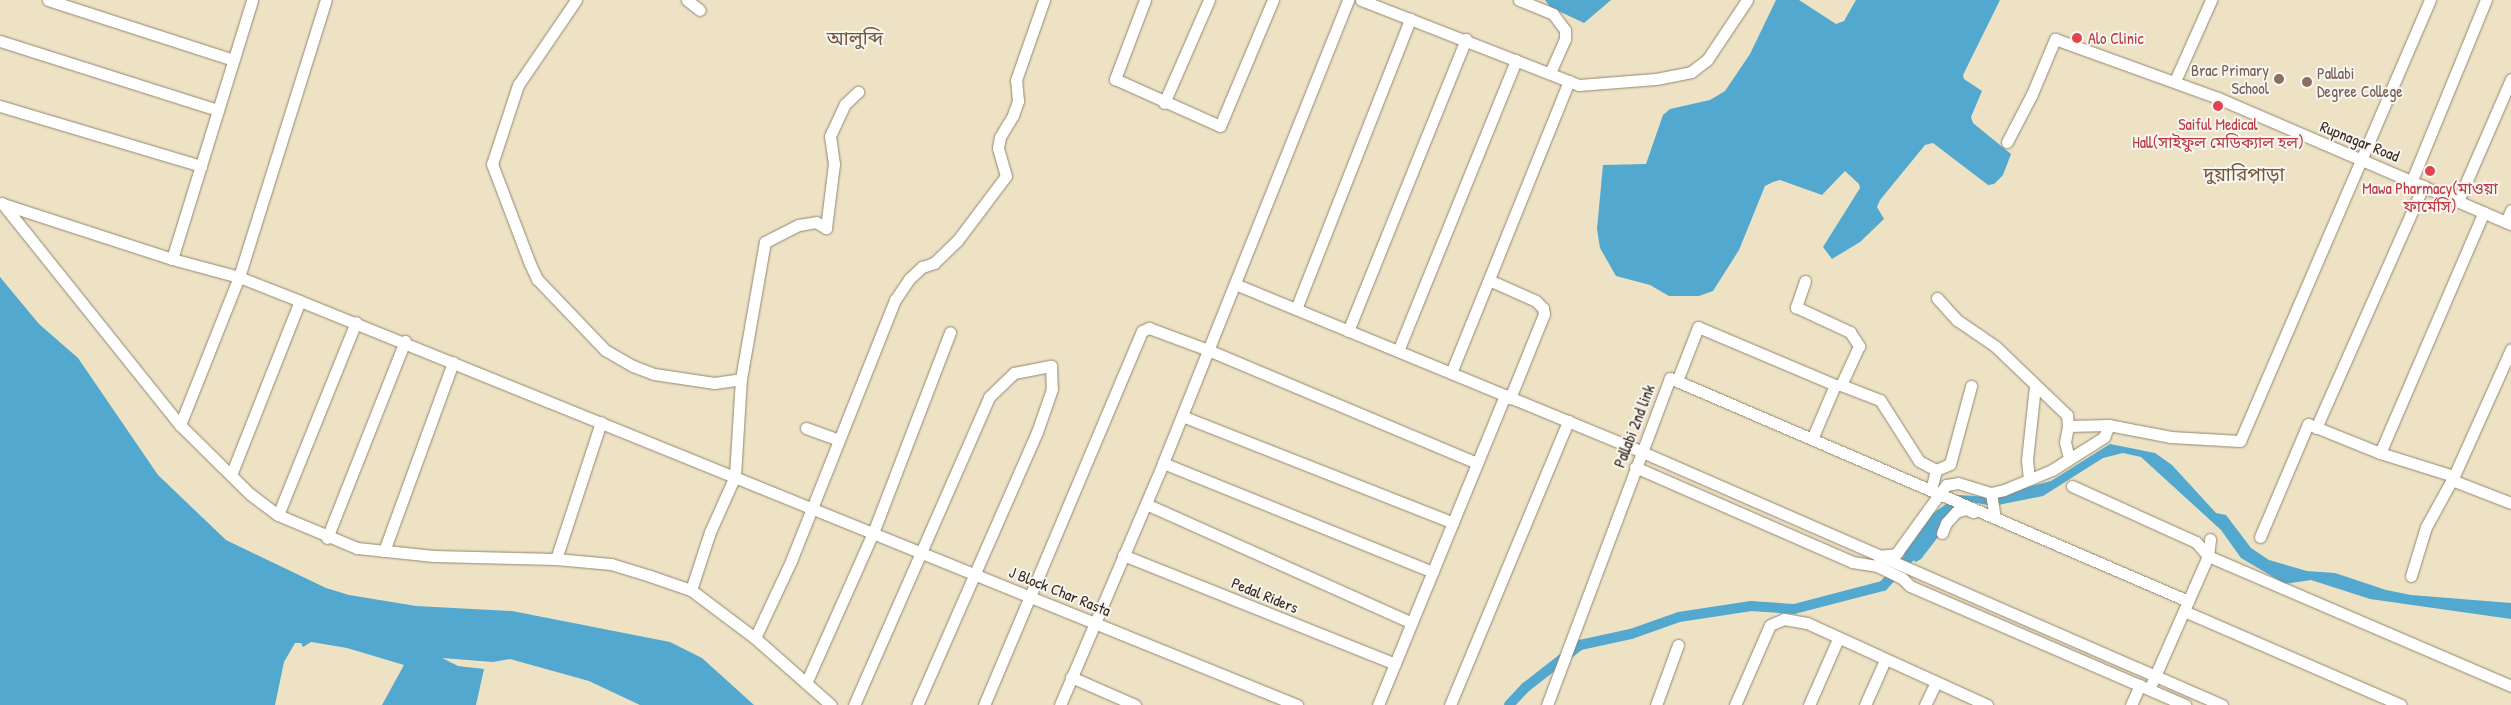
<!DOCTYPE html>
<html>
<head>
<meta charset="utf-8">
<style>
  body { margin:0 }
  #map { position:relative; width:2511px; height:705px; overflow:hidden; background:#ede2c4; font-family:"Patrick Hand","Noto Sans Bengali",sans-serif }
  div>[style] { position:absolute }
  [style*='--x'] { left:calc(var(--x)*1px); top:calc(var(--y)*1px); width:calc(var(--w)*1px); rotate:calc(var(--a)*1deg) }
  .water>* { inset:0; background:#53a8cf }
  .canal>* { height:10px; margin:-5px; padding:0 5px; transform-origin:5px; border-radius:5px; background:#53a8cf }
  .roads { filter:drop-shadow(0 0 1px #948671) drop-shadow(0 0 1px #948671) }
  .minor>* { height:11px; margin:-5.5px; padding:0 5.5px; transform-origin:5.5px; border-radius:5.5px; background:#fff }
  .dots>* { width:14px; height:14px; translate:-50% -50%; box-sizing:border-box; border:2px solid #f6f6f2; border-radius:50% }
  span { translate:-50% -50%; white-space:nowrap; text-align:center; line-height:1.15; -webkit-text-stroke:4px #f6f6f2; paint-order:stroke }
  .health-label { font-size:16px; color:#be3a42 }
  .left { translate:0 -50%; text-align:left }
  .education-label { font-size:16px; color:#785e54 }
  .right { translate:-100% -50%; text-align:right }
  .street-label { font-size:16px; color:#3b2a1e }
  .quarter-label { font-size:19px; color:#765638 }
</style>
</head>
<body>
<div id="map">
  <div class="water">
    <i style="clip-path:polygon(1545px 0,1611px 0,1584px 23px,1550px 7px)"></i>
    <i style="clip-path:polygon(1776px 0,1799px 0,1836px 24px,1844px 21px,1856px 0,2000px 0,1963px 75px,1964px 79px,1982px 91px,1971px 117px,1973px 123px,2011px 154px,2003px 175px,1994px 184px,1988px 185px,1933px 143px,1925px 145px,1880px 200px,1877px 207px,1884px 219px,1860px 242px,1832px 259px,1823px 247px,1860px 188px,1859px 184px,1845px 171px,1822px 195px,1780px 180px,1773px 182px,1765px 186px,1739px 250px,1713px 291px,1699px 296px,1669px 296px,1650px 285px,1616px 276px,1600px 248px,1597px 229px,1603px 165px,1646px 164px,1663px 115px,1670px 109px,1710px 100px,1725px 91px,1750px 54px)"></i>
    <i style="clip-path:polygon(0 277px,39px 324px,78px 358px,158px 475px,226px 540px,326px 588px,349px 595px,416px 606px,512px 611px,670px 642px,702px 658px,754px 705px,640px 705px,589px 681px,510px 659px,493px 662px,442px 658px,458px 666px,484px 669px,476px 705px,382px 705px,404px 665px,347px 648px,311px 642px,303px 647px,301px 643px,295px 643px,284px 662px,275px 705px,0 705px)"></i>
    <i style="clip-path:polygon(2110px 444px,2155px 453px,2172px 465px,2216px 513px,2226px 515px,2251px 548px,2269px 560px,2307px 571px,2335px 573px,2386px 590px,2411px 595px,2511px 603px,2511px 619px,2370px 599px,2311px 580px,2285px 584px,2241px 558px,2221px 530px,2141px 457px,2123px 453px,2103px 458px,2043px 496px,1993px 506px,1966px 501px,1921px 559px,1916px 562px,1901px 553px,1932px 514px,1959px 495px,1990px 497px,2051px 481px)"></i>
  </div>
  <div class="canal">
    <i style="--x:1509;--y:705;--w:25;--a:-47"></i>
    <i style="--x:1526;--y:687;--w:68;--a:-37.9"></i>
    <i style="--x:1580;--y:645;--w:52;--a:-12.2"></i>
    <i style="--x:1631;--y:634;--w:51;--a:-19.5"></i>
    <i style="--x:1679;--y:617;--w:73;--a:-8.7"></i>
    <i style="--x:1751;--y:606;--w:43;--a:4"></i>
    <i style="--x:1794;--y:609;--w:92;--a:-14.5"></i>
    <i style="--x:1883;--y:586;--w:52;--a:-47.4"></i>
  </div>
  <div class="roads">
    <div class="minor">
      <i style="--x:48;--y:0;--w:195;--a:17.9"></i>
      <i style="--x:576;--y:0;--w:103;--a:124.3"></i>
      <i style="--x:518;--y:85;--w:83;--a:108.2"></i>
      <i style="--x:492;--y:164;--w:107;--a:69.2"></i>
      <i style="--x:530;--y:264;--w:17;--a:65"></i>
      <i style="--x:537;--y:279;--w:98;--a:46.2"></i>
      <i style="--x:605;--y:350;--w:32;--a:30"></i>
      <i style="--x:633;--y:366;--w:22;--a:21"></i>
      <i style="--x:654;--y:374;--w:61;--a:8.5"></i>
      <i style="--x:714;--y:383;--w:27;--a:-8"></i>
      <i style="--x:687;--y:0;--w:16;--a:38"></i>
      <i style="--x:1145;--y:0;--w:85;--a:110.8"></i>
      <i style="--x:1115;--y:79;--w:115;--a:24.1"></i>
      <i style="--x:1220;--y:126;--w:137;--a:-67.2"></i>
      <i style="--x:1361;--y:0;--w:234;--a:21.3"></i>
      <i style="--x:1579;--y:85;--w:77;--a:-4.5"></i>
      <i style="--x:1656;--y:79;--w:36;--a:-11"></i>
      <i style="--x:1691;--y:72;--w:20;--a:-37"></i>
      <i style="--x:1707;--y:60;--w:72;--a:-56.3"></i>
      <i style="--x:1519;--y:0;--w:37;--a:22"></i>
      <i style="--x:1553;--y:14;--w:20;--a:53"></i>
      <i style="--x:1565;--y:30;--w:9;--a:90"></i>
      <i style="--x:1565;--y:39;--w:37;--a:114"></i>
      <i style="--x:0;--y:41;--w:229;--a:17.6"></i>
      <i style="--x:2175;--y:81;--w:89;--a:-66"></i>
      <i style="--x:1164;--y:103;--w:112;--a:-66.4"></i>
      <i style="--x:0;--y:106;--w:210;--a:16.6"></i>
      <i style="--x:2007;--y:142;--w:54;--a:-62.5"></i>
      <i style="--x:2032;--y:94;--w:60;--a:-67.3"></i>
      <i style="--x:2055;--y:39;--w:173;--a:19.9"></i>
      <i style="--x:2218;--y:98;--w:319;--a:23.3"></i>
      <i style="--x:2412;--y:180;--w:195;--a:-67.7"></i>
      <i style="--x:2458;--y:201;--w:133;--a:-66.5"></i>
      <i style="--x:2;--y:203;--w:285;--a:51.3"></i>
      <i style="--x:180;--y:425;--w:98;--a:44.6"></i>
      <i style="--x:250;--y:494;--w:35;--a:37"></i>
      <i style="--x:278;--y:515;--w:86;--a:22.7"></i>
      <i style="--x:357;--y:548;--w:77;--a:5.9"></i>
      <i style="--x:434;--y:556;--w:122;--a:1.4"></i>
      <i style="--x:556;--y:559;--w:55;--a:5.2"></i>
      <i style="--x:611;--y:564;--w:41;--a:17.1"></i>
      <i style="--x:650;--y:576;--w:43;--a:18.9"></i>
      <i style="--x:691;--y:590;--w:80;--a:36.9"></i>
      <i style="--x:755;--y:638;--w:101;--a:41.4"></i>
      <i style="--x:3;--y:204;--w:178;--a:18"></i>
      <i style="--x:172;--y:259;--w:69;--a:15"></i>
      <i style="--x:239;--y:277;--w:66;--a:21.5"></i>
      <i style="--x:300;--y:301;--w:1076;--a:22.06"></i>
      <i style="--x:2506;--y:222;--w:13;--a:-67"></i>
      <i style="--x:172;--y:259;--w:271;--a:-72.8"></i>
      <i style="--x:1489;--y:280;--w:51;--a:24.1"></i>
      <i style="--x:1536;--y:301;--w:10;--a:45"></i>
      <i style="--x:1543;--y:308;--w:6;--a:81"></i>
      <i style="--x:1544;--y:314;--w:91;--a:112"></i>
      <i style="--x:1805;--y:281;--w:28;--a:109"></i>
      <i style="--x:1796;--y:307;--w:60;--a:24.8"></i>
      <i style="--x:1850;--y:332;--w:17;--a:57"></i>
      <i style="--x:1859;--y:346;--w:43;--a:114.8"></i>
      <i style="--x:1841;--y:385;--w:42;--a:21"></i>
      <i style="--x:1880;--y:400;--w:72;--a:57.4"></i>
      <i style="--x:1919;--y:461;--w:19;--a:28"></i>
      <i style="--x:1936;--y:470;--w:21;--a:104"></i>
      <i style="--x:1235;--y:284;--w:438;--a:22.4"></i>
      <i style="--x:1640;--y:451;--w:635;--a:23.58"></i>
      <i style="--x:1937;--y:298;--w:30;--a:48"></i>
      <i style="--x:1957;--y:320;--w:46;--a:34.4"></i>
      <i style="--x:1995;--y:346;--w:100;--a:43.8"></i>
      <i style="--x:2067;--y:415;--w:11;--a:85"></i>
      <i style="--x:1296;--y:309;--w:312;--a:-68.5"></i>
      <i style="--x:1348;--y:331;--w:315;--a:-68"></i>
      <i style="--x:1398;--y:351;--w:314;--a:-67.9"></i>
      <i style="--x:1451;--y:373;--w:315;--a:-68"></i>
      <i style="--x:1677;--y:381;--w:58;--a:-68.7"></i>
      <i style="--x:1698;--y:327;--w:149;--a:22.9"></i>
      <i style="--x:1182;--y:416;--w:291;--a:21.5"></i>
      <i style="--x:180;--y:425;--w:159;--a:-68.3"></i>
      <i style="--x:239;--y:277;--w:290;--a:-72.6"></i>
      <i style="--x:806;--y:428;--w:35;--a:20"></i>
      <i style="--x:2316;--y:428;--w:265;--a:-66.1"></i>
      <i style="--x:1812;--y:439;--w:59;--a:-66.9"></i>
      <i style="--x:1835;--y:385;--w:6;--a:0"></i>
      <i style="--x:2380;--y:453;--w:262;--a:-66.7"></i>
      <i style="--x:2069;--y:458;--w:16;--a:-104"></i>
      <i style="--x:2065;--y:442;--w:16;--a:-79"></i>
      <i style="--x:2068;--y:426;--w:41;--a:-1.4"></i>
      <i style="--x:2109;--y:425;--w:63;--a:11"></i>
      <i style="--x:2171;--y:437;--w:69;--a:3.3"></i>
      <i style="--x:2240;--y:441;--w:480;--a:-66.7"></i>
      <i style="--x:1163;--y:463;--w:291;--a:22"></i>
      <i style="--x:1635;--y:467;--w:237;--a:23.6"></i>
      <i style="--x:1852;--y:562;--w:25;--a:9"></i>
      <i style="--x:1877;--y:566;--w:28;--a:26"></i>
      <i style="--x:1902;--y:578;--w:11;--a:45"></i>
      <i style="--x:1910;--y:586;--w:300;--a:23.4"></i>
      <i style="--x:1936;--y:470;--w:15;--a:-23"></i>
      <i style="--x:1950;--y:464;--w:81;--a:-74.9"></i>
      <i style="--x:231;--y:475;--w:187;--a:-68.4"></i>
      <i style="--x:2029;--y:479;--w:19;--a:-96"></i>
      <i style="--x:2027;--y:460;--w:74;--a:-83.8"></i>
      <i style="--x:2452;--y:480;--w:63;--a:21.3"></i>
      <i style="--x:2072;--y:486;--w:136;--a:24.3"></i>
      <i style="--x:2196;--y:542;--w:18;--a:49"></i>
      <i style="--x:2208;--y:556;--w:330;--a:23.2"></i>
      <i style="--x:1991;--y:493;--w:25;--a:81"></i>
      <i style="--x:1146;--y:504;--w:291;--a:24.1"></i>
      <i style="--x:278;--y:515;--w:208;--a:-68"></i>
      <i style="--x:1942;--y:533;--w:11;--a:-68"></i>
      <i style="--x:1946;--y:523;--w:15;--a:-48"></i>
      <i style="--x:1956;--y:512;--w:10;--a:-17"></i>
      <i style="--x:1966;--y:509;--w:8;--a:23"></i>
      <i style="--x:2260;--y:537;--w:123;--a:-67"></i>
      <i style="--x:2308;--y:424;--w:78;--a:21.9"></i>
      <i style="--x:2380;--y:453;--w:77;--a:17.3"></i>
      <i style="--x:327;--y:538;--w:212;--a:-68.4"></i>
      <i style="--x:384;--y:551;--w:201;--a:-69.9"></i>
      <i style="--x:1123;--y:555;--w:293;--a:21.8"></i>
      <i style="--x:1878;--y:556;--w:18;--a:-6"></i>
      <i style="--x:1896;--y:554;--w:85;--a:-54.1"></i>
      <i style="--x:1946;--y:485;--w:12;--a:-9"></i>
      <i style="--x:1958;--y:483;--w:34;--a:17"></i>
      <i style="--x:1991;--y:493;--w:13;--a:-13"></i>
      <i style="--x:2004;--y:490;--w:52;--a:-22.6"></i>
      <i style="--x:2052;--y:470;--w:62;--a:-32.4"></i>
      <i style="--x:2104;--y:437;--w:13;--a:-67"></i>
      <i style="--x:556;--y:559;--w:144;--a:-71.8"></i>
      <i style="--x:2411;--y:576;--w:51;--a:-73"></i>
      <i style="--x:2426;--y:527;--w:58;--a:-61.2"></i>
      <i style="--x:2454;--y:476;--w:139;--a:-65.8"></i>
      <i style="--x:691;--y:590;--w:61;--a:-71.9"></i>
      <i style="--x:710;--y:532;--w:61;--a:-65.9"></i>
      <i style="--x:735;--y:476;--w:97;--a:-86.5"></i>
      <i style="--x:741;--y:379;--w:139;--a:-80.1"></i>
      <i style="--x:765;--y:242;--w:38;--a:-27"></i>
      <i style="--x:799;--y:225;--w:17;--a:-10"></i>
      <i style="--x:816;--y:222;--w:12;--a:31"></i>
      <i style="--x:826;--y:228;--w:64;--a:-82.9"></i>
      <i style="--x:834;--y:164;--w:28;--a:-98"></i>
      <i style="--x:830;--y:136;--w:35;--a:-65"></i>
      <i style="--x:845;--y:104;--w:18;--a:-43"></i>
      <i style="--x:2184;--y:611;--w:236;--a:23.4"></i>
      <i style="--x:755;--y:638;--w:85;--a:-64.9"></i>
      <i style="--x:791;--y:561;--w:281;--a:-68.3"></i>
      <i style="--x:895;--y:300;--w:25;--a:-56"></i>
      <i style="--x:909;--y:279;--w:18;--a:-43"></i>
      <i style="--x:922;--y:267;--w:13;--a:-18"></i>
      <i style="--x:934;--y:263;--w:32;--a:-44"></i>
      <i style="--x:957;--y:241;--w:81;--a:-53"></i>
      <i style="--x:1006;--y:176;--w:29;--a:-106"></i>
      <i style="--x:998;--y:148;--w:11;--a:-80"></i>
      <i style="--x:1000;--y:137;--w:26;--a:-59"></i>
      <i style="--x:1013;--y:115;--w:15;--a:-70"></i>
      <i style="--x:1018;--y:101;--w:21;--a:-95"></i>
      <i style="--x:1016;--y:80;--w:85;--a:-70.7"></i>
      <i style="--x:1071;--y:677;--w:70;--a:23.6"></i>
      <i style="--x:807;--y:681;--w:162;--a:-66"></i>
      <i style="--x:873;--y:533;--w:215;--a:-69"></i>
      <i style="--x:2152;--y:683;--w:139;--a:-66.2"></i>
      <i style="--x:2208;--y:556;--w:17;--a:-83"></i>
      <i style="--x:854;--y:705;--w:336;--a:-66.3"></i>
      <i style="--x:989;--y:397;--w:35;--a:-44"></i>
      <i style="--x:1014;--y:373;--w:38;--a:-11"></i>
      <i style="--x:1051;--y:366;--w:23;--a:88"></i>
      <i style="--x:1052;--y:389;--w:46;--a:109.2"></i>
      <i style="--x:1037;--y:432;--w:298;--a:113.7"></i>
      <i style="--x:984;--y:705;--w:406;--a:-67.1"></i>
      <i style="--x:1142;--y:331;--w:8;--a:-23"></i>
      <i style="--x:1149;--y:328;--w:63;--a:20.4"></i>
      <i style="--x:1208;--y:350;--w:292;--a:22.8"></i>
      <i style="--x:1060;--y:705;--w:263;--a:-66.9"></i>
      <i style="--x:1163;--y:463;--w:499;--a:-68.2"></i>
      <i style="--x:1378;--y:705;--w:335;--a:-67.7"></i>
      <i style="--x:1450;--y:705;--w:308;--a:-67.4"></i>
      <i style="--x:1547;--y:705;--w:349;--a:-69.4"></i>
      <i style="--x:1670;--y:378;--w:564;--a:23.29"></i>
      <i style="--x:1656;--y:705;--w:64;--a:-69.9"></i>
      <i style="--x:1735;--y:705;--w:87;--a:-66.4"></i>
      <i style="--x:1770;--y:625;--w:15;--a:-23"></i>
      <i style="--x:1784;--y:619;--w:23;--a:10"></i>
      <i style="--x:1807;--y:623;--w:198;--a:24.5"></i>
      <i style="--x:1809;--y:705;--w:72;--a:-66.3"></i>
      <i style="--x:1865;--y:705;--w:49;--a:-66"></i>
      <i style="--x:1925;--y:705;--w:25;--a:-64"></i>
      <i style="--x:2131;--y:705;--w:22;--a:-66"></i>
    </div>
  </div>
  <div class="dots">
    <i style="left:2077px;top:38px;background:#e0444e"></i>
    <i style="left:2279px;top:79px;background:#8d6e63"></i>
    <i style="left:2307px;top:82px;background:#8d6e63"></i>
    <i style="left:2218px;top:106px;background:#e0444e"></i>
    <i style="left:2430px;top:171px;background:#e0444e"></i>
  </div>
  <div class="health-label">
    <span class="left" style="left:2088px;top:38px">Alo Clinic</span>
    <span style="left:2218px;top:133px">Saiful Medical<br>Hall(সাইফুল মেডিক্যাল হল)</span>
    <span style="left:2430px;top:197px">Mawa Pharmacy(মাওয়া<br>ফার্মেসি)</span>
  </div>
  <div class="education-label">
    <span class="right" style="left:2269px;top:79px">Brac Primary<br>School</span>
    <span class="left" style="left:2317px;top:82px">Pallabi<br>Degree College</span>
  </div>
  <div class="street-label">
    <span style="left:2360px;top:141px;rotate:22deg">Rupnagar Road</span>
    <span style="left:1634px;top:426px;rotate:-69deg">Pallabi 2nd link</span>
    <span style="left:1060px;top:591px;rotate:22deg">J Block Char Rasta</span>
    <span style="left:1265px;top:595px;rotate:22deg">Pedal Riders</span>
  </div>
  <div class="quarter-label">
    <span style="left:855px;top:39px">আলুব্দি</span>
    <span style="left:2244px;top:175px">দুয়ারিপাড়া</span>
  </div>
</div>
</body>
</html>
